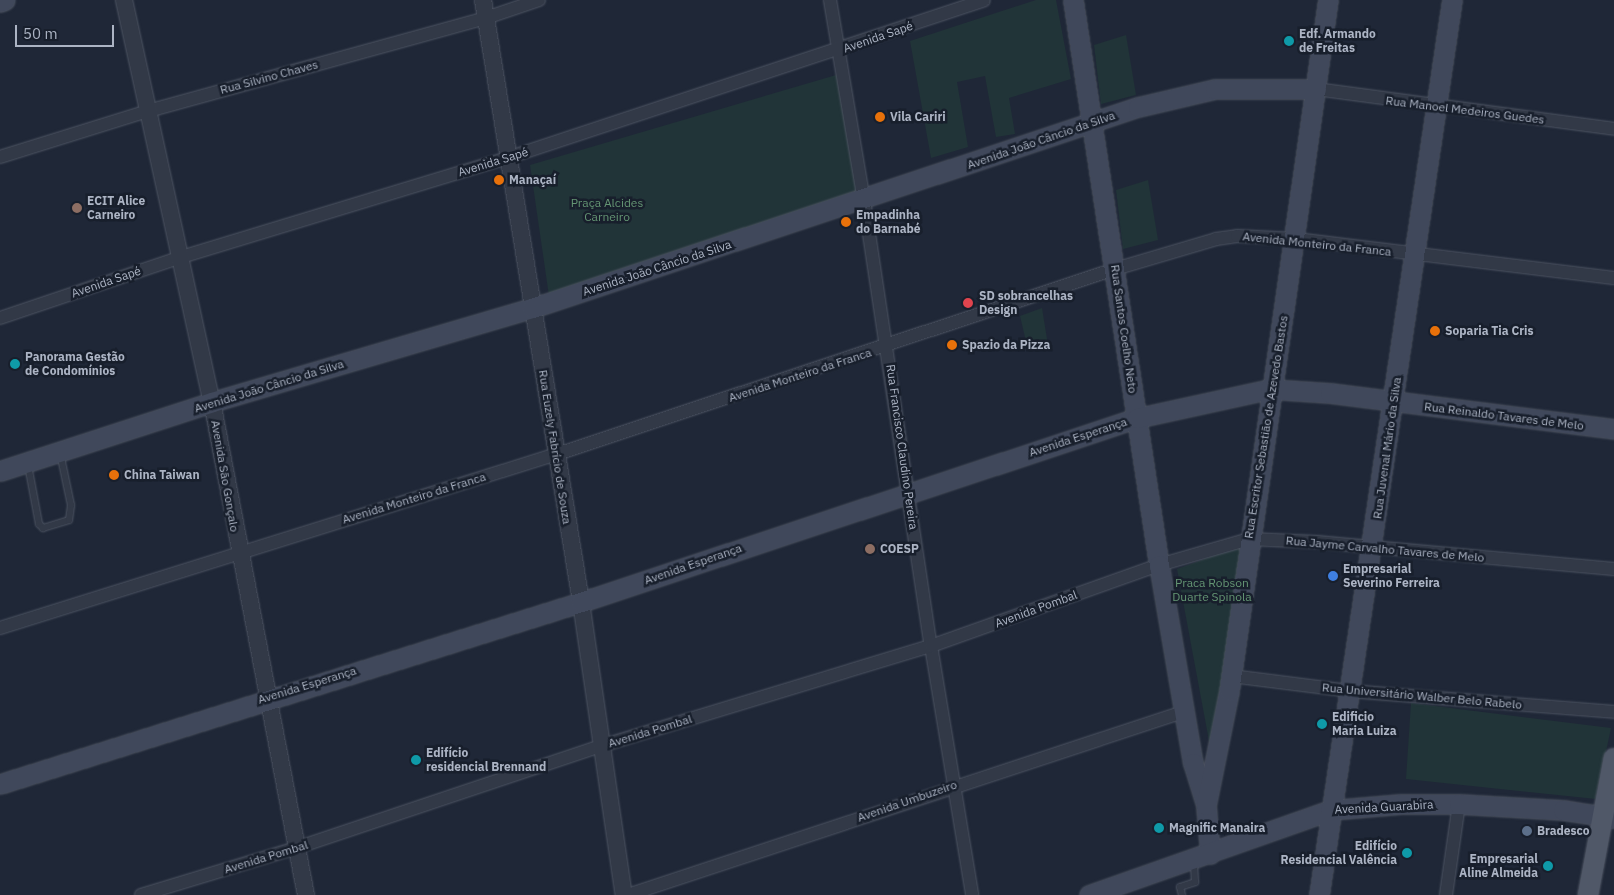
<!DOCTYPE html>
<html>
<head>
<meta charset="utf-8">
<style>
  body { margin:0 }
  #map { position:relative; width:1614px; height:895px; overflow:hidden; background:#1f2737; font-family:"IBM Plex Sans",sans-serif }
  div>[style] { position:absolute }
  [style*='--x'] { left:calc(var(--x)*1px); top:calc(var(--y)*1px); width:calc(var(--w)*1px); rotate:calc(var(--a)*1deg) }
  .green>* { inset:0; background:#213438 }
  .roads { filter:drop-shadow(0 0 1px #4d5462) drop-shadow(0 0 1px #4d5462) }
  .service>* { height:6px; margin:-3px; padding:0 3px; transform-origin:3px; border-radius:3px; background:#323947 }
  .minor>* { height:12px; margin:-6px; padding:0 6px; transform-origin:6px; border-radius:6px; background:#323947 }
  .tertiary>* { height:16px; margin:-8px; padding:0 8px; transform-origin:8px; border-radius:8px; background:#323947 }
  .secondary>* { height:19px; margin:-9.5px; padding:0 9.5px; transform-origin:9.5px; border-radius:9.5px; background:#40485b }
  .primary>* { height:20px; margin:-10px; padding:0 10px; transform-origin:10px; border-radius:10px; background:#505868 }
  .dots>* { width:14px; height:14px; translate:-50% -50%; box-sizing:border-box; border:2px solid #181f2c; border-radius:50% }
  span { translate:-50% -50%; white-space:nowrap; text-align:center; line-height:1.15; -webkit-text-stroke:5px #181f2c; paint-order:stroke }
  .poi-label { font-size:12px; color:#acb4c4; font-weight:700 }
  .left { translate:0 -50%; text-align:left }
  .right { translate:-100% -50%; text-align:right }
  .street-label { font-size:12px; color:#acb4c4 }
  .park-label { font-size:12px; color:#649573 }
  .scale { position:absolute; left:15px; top:25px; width:99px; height:22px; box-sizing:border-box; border:2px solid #acb4c4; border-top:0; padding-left:6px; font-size:15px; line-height:18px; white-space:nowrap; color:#acb4c4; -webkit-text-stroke:4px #181f2c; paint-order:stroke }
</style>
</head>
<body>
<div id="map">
  <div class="green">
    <i style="clip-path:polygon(1036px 0,1056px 0,1071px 79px,1009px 98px,1015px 134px,996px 137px,985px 76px,957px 82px,968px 147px,931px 158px,910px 41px)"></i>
    <i style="clip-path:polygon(1126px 35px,1136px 95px,1101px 104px,1094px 45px)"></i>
    <i style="clip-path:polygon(843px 73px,863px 193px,549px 296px,530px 165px)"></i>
    <i style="clip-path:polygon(1148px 180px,1158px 240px,1123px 249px,1116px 190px)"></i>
    <i style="clip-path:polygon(1042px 308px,1048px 345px,1028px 350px,1020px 316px)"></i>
    <i style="clip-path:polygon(1251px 542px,1212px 757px,1177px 569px)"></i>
    <i style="clip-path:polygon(1411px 703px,1611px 728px,1596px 799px,1406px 779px)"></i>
  </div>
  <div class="roads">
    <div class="service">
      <i style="--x:28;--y:465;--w:60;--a:79.4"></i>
      <i style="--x:39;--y:524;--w:6;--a:45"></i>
      <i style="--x:43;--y:528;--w:27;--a:-17"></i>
      <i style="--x:69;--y:520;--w:15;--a:-82"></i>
      <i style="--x:71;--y:505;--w:53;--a:-101.9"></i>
      <i style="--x:1182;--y:895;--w:8;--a:-104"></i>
      <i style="--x:1180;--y:887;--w:16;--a:-18"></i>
      <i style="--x:1195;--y:882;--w:22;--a:-93"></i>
    </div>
    <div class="minor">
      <i style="--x:830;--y:0;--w:203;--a:80.4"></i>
      <i style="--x:864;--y:200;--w:451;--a:81.5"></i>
      <i style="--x:931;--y:646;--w:252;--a:80.6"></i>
      <i style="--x:1316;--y:89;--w:301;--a:7.6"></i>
      <i style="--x:0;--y:157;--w:155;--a:-17.3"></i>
      <i style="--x:148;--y:111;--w:351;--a:-15.4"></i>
      <i style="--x:486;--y:18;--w:56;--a:-18.8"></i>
      <i style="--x:0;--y:318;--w:188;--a:-18.6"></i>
      <i style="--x:178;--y:258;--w:347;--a:-16.9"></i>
      <i style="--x:510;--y:157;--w:499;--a:-18.3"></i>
      <i style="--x:0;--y:628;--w:584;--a:-17.35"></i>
      <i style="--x:557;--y:454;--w:588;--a:-18.34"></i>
      <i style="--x:1115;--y:269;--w:105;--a:-16.5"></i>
      <i style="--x:1216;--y:239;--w:21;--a:-8"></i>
      <i style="--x:1237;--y:236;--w:59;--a:2.9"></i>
      <i style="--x:1296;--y:239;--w:320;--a:7"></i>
      <i style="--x:1231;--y:676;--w:119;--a:7.2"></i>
      <i style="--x:1349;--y:691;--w:266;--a:4.5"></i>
      <i style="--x:141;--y:895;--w:162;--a:-16.9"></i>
      <i style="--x:296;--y:848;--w:322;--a:-18.5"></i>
      <i style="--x:601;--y:746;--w:345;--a:-16.9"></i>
      <i style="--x:931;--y:646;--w:242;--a:-19.6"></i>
      <i style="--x:1159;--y:565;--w:94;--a:-16.1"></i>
      <i style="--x:1249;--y:539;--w:68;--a:2.5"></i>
      <i style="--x:1317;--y:542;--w:298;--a:5.2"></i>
      <i style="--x:628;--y:895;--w:588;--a:-18.25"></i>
      <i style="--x:1446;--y:895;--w:92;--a:-81.9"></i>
    </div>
    <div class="tertiary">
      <i style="--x:124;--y:0;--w:412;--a:77.7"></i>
      <i style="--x:212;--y:402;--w:502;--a:79.21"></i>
      <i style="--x:483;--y:0;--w:610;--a:80.75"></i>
      <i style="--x:581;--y:602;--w:296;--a:81.7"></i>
    </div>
    <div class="secondary">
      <i style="--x:1073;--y:0;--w:572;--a:81.35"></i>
      <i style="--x:1159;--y:565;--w:201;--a:80.3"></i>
      <i style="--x:1193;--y:763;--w:44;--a:72.8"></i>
      <i style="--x:0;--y:2;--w:5;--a:-22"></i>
      <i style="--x:0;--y:471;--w:223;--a:-18"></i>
      <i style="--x:212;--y:402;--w:334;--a:-16.4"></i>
      <i style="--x:532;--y:308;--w:638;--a:-18.35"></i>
      <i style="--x:1138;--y:107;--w:79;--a:-13.2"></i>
      <i style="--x:1215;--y:89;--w:101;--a:0"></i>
      <i style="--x:0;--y:784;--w:609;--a:-17.39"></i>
      <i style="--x:581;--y:602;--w:586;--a:-18.31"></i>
      <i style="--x:1137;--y:418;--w:136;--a:-12.3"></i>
      <i style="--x:1270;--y:389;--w:60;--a:3.8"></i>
      <i style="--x:1330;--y:393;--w:286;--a:7.2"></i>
      <i style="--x:1210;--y:854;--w:49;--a:-94.7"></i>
      <i style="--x:1206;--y:805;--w:116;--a:-78.6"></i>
      <i style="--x:1229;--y:691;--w:698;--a:-81.85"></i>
      <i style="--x:1089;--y:895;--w:256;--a:-19.4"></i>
      <i style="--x:1330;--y:810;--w:71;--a:-4.8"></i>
      <i style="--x:1401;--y:804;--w:58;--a:0"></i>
      <i style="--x:1459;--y:804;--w:104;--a:3.3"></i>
      <i style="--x:1563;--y:810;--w:52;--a:8.9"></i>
      <i style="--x:1319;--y:895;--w:905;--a:-81.55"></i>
    </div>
    <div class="primary">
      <i style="--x:1588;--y:895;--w:139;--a:-79.3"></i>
    </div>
  </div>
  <div class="dots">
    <i style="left:1289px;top:41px;background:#0f9aa8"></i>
    <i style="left:880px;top:117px;background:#e8710a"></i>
    <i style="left:499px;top:180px;background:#e8710a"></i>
    <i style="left:77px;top:208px;background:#8d6e63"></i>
    <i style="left:846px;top:222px;background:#e8710a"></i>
    <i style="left:968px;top:303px;background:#e0444e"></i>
    <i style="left:1435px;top:331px;background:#e8710a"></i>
    <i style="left:952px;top:345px;background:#e8710a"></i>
    <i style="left:15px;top:364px;background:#0f9aa8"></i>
    <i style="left:114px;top:475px;background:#e8710a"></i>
    <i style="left:870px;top:549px;background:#8d6e63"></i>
    <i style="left:1333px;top:576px;background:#3f7fe0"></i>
    <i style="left:1322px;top:724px;background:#0f9aa8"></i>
    <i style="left:416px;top:760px;background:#0f9aa8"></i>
    <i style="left:1159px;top:828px;background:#0f9aa8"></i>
    <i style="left:1527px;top:831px;background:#5c6f8a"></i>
    <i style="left:1407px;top:853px;background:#0f9aa8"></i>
    <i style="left:1548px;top:866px;background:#0f9aa8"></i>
  </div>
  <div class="poi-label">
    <span class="left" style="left:1299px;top:41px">Edf. Armando<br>de Freitas</span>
    <span class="left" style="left:890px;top:117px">Vila Cariri</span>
    <span class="left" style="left:509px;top:180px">Manaçaí</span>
    <span class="left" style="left:87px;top:208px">ECIT Alice<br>Carneiro</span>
    <span class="left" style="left:856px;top:222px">Empadinha<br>do Barnabé</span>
    <span class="left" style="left:979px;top:303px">SD sobrancelhas<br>Design</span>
    <span class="left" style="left:1445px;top:331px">Soparia Tia Cris</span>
    <span class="left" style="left:962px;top:345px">Spazio da Pizza</span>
    <span class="left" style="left:25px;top:364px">Panorama Gestão<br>de Condomínios</span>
    <span class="left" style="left:124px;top:475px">China Taiwan</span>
    <span class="left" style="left:880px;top:549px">COESP</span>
    <span class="left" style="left:1343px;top:576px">Empresarial<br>Severino Ferreira</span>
    <span class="left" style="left:1332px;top:724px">Edificio<br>Maria Luiza</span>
    <span class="left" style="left:426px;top:760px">Edifício<br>residencial Brennand</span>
    <span class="left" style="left:1169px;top:828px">Magnific Manaira</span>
    <span class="left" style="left:1537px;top:831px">Bradesco</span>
    <span class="right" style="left:1397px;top:853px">Edifício<br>Residencial Valência</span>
    <span class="right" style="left:1538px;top:866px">Empresarial<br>Aline Almeida</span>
  </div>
  <div class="street-label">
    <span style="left:878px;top:37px;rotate:-19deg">Avenida Sapé</span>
    <span style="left:269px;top:77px;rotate:-15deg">Rua Silvino Chaves</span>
    <span style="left:1465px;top:110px;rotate:7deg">Rua Manoel Medeiros Guedes</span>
    <span style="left:1041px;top:140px;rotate:-19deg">Avenida João Câncio da Silva</span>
    <span style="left:493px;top:162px;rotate:-17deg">Avenida Sapé</span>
    <span style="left:1317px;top:244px;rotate:6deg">Avenida Monteiro da Franca</span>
    <span style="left:657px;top:268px;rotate:-18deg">Avenida João Câncio da Silva</span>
    <span style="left:106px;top:282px;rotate:-19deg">Avenida Sapé</span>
    <span style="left:1124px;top:329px;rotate:82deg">Rua Santos Coelho Neto</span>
    <span style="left:800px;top:375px;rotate:-18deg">Avenida Monteiro da Franca</span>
    <span style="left:269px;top:386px;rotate:-17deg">Avenida João Câncio da Silva</span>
    <span style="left:1504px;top:416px;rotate:7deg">Rua Reinaldo Tavares de Melo</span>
    <span style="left:1266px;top:427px;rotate:-81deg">Rua Escritor Sebastião de Azevedo Bastos</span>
    <span style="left:1078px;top:437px;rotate:-18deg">Avenida Esperança</span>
    <span style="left:555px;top:447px;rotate:81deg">Rua Euzely Fabrício de Souza</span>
    <span style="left:902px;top:447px;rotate:82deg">Rua Francisco Claudino Pereira</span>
    <span style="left:1387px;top:448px;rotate:-82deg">Rua Juvenal Mário da Silva</span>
    <span style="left:225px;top:476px;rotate:80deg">Avenida São Gonçalo</span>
    <span style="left:414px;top:498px;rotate:-17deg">Avenida Monteiro da Franca</span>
    <span style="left:1385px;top:549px;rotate:5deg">Rua Jayme Carvalho Tavares de Melo</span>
    <span style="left:693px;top:564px;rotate:-19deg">Avenida Esperança</span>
    <span style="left:1036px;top:609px;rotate:-20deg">Avenida Pombal</span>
    <span style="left:307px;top:685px;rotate:-17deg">Avenida Esperança</span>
    <span style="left:1422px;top:696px;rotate:5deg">Rua Universitário Walber Belo Rabelo</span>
    <span style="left:650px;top:731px;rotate:-17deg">Avenida Pombal</span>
    <span style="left:907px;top:801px;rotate:-19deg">Avenida Umbuzeiro</span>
    <span style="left:1384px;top:807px;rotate:-3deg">Avenida Guarabira</span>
    <span style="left:266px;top:857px;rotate:-17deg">Avenida Pombal</span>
  </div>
  <div class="park-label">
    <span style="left:607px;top:210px">Praça Alcides<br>Carneiro</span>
    <span style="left:1212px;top:590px">Praca Robson<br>Duarte Spinola</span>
  </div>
  <div class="scale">50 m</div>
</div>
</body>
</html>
